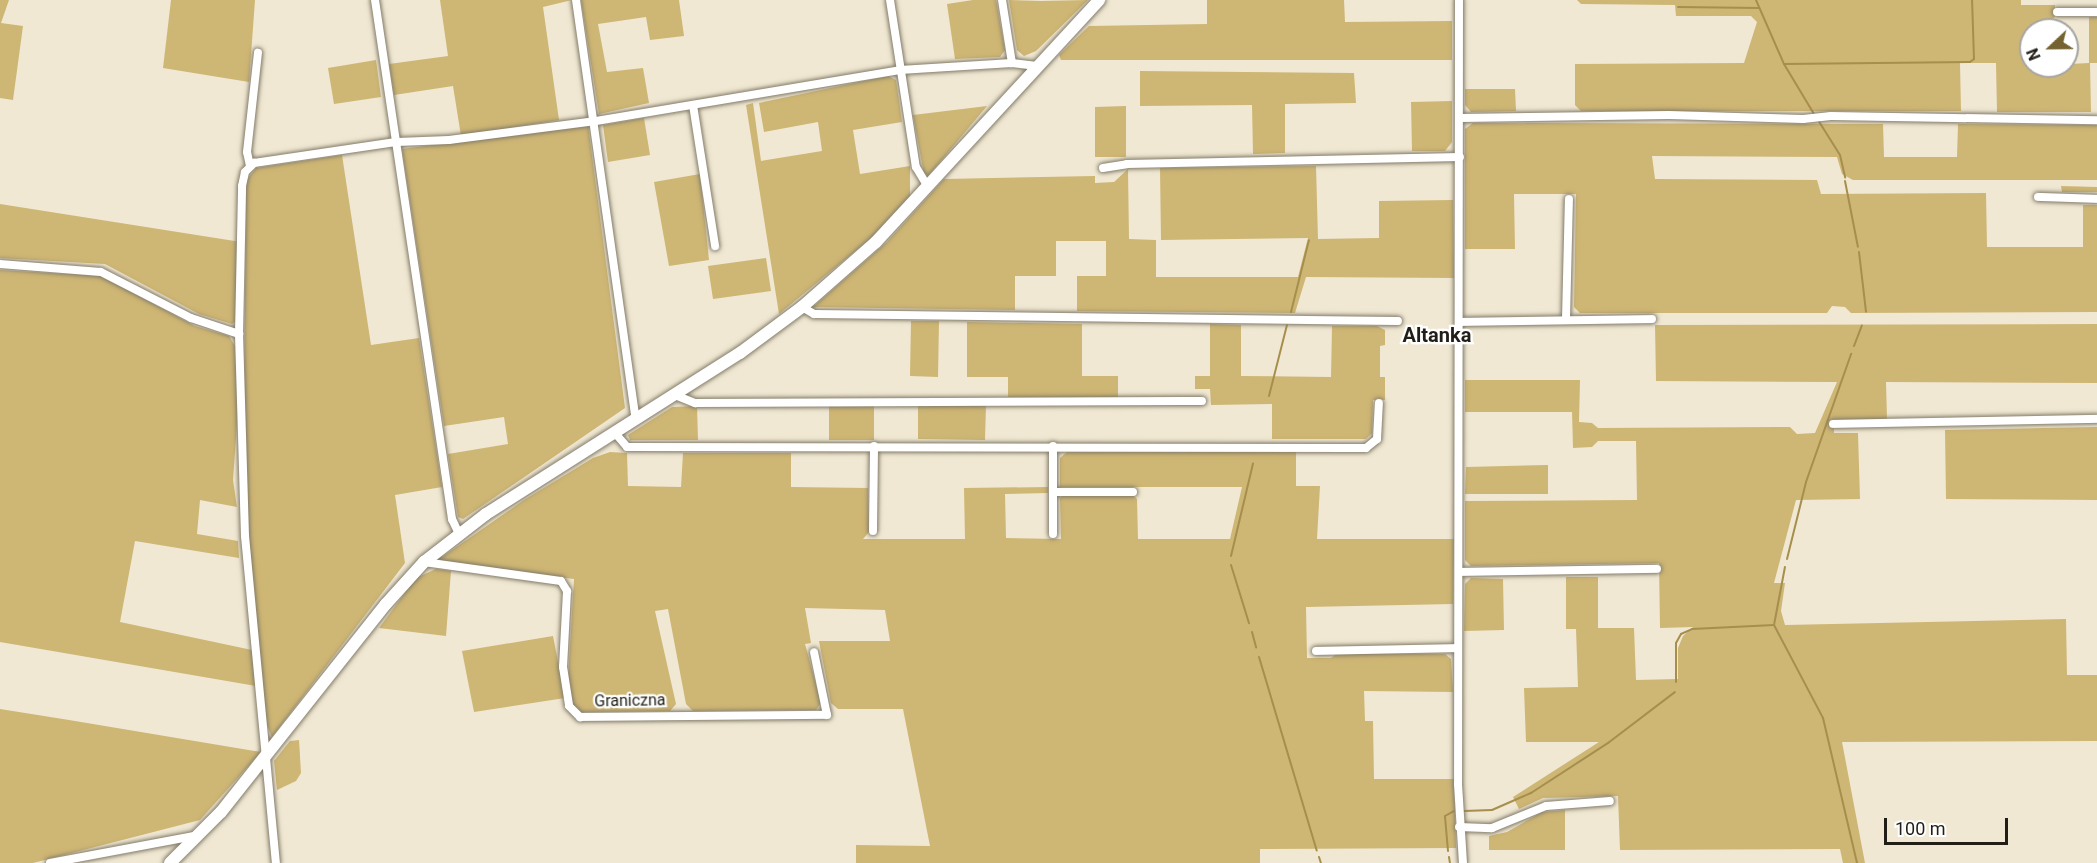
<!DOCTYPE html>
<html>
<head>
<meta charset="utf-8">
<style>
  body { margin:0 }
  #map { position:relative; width:2097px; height:863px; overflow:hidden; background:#f0e8d3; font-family:Roboto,sans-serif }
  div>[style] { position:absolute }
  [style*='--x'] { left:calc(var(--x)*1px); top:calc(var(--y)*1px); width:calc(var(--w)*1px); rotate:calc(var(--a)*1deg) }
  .green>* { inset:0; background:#ceb674 }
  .stream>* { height:2px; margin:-1px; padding:0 1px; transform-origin:1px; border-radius:1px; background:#a68e4d }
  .roads { filter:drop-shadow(0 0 2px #827b68) drop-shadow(0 0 2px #827b68) }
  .street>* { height:8px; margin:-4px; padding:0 4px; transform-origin:4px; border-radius:4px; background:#fff }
  .secondary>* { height:12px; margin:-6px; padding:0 6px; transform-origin:6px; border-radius:6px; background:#fff }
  span { translate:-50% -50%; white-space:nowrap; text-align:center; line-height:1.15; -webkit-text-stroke:4.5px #fff; paint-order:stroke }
  .street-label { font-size:16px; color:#211e17 }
  .quarter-label { font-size:20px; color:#211e17; font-weight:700 }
  .north { position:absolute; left:2019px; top:18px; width:60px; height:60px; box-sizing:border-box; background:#fff; border:2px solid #a6a5a2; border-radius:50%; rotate:248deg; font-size:16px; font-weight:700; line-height:24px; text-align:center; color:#211e17 }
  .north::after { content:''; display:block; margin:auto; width:21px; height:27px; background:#746230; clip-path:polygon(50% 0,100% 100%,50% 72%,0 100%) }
  .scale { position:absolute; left:1884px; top:818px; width:124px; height:27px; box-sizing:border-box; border:3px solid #211e17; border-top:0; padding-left:8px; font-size:18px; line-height:21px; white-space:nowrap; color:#211e17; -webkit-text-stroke:4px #fff; paint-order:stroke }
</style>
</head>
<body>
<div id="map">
  <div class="green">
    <i style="clip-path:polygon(0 0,9px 0,1px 23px,23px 26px,13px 100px,0 98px)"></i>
    <i style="clip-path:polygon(171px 0,255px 0,249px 82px,163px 68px)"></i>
    <i style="clip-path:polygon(440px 0,572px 0,543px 7px,559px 120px,461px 136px,453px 86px,394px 95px,389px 64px,448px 56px)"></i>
    <i style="clip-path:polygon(581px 0,679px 0,684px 36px,650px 40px,646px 17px,598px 24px,607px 72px,643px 68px,649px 103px,599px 114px)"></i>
    <i style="clip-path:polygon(973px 0,996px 0,1005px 50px,1000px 57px,955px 59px,947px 4px)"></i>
    <i style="clip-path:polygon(1009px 0,1041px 1px,1088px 0,1036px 51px,1024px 56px,1017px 50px)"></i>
    <i style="clip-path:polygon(1207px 0,1344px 0,1345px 22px,1452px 21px,1452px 60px,1061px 60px,1059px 55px,1089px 26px,1207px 24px)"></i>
    <i style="clip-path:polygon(1577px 0,2021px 0,2021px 5px,2055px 5px,2055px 17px,2046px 24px,2046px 30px,2031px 30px,2031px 66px,2089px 63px,2089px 17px,2097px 17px,2097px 63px,2090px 63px,2091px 112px,1997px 112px,1996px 63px,1960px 63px,1961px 111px,1581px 111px,1575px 105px,1575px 64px,1744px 63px,1757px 22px,1751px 16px,1676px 16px,1675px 5px,1581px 4px)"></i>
    <i style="clip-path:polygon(376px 60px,381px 97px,334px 104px,328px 68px)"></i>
    <i style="clip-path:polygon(1140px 71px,1354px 73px,1356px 103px,1285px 104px,1285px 153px,1253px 154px,1252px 105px,1140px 106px)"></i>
    <i style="clip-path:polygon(888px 76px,896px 80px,902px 122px,853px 130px,860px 174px,910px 166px,910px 196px,871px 238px,779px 314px,746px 105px,753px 103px,761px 161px,822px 151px,818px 122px,764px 132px,759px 103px)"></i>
    <i style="clip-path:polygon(1465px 89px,1515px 89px,1516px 111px,1471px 112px,1465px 105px)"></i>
    <i style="clip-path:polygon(1452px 101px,1452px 142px,1445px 151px,1412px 151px,1411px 102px)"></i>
    <i style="clip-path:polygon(987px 106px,929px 175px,924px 174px,913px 115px)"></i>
    <i style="clip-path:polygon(1126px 106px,1126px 157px,1095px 157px,1095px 107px)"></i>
    <i style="clip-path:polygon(644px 118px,650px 155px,608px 162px,603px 125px)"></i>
    <i style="clip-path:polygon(1473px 123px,1883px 124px,1884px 157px,1957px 157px,1958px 124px,2097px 125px,2097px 180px,1853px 180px,1842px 174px,1837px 157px,1652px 156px,1655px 179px,1817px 180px,1821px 194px,1986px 193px,1987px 247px,2083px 247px,2083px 205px,2097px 205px,2097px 312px,1851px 313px,1845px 307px,1832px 306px,1827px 313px,1580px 313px,1574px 307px,1576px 194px,1514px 194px,1515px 249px,1465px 249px,1465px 129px)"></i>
    <i style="clip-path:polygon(588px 125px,625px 408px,463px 519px,458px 517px,448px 454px,508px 444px,504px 417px,444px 426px,402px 149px)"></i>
    <i style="clip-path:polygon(342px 155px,371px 345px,419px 338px,442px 487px,395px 495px,405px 563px,272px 737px,267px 725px,250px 563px,244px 408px,246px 181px,256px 168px)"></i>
    <i style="clip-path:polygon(1316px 166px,1318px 239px,1379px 238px,1379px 201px,1453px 200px,1454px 278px,1306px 277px,1295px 313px,1077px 311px,1077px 276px,1106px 276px,1106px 241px,1056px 241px,1056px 276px,1015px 276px,1015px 310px,813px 307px,887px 242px,944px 179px,1095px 176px,1095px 183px,1114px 182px,1128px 169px,1129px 239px,1156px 240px,1156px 277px,1298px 277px,1308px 238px,1161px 240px,1160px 168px)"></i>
    <i style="clip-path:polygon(700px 174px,709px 260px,669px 266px,654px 182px)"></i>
    <i style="clip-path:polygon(2061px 186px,2097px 187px,2097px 192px,2062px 192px)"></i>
    <i style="clip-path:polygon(0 204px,241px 242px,238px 320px,232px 324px,199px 314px,105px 264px,0 258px)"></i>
    <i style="clip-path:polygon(766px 258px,771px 291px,713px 299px,708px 266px)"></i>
    <i style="clip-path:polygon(0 270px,101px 276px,195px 326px,229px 336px,235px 346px,238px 410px,233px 480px,237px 507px,200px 500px,197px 534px,238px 541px,239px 558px,135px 541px,120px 622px,252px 650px,256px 686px,0 642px)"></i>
    <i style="clip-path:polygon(911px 321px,939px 321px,938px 377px,910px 376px)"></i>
    <i style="clip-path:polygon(967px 322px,1082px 324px,1082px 376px,1118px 376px,1118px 397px,1008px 397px,1008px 377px,967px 377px)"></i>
    <i style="clip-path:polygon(1210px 324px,1241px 325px,1241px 376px,1331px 377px,1332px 326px,1377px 326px,1385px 330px,1385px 345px,1380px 346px,1380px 377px,1385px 377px,1385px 400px,1373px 400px,1372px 433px,1366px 439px,1272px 439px,1272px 404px,1211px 405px,1210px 389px,1195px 389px,1195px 376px,1210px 376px)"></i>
    <i style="clip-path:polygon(2097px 324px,2097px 383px,1886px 382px,1887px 419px,1834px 426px,1834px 433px,1858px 433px,1860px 499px,1796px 500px,1774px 583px,1785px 583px,1781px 611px,1785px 625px,2066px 619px,2067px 675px,2097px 675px,2097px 741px,1842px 742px,1865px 863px,1843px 863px,1840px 849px,1620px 850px,1618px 796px,1543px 798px,1519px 809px,1513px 797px,1599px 742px,1526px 742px,1524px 688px,1578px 687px,1576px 629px,1566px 629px,1566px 577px,1598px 577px,1598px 628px,1634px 628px,1636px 680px,1678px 679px,1678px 648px,1683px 636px,1693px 627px,1660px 628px,1659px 563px,1471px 566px,1465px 560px,1465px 501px,1637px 500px,1636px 441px,1598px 441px,1592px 447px,1573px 448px,1572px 412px,1465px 412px,1465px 380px,1580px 380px,1579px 422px,1592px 423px,1598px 428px,1790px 427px,1797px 434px,1815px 433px,1837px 382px,1656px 381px,1655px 325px)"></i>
    <i style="clip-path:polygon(829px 405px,874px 405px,874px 440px,829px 440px)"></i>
    <i style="clip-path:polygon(918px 405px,986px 405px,985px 440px,918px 439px)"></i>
    <i style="clip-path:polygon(697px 406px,698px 440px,630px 440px,628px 435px,672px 407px)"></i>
    <i style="clip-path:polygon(2097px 427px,2097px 500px,1946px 499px,1945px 430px)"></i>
    <i style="clip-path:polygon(610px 452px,627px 453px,628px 486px,681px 487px,683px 453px,791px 453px,791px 487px,868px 488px,869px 532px,863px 539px,965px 539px,964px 488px,1048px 487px,1048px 493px,1005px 494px,1006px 538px,1061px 539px,1060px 498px,1064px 495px,1133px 495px,1137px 499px,1138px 539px,1230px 539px,1242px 487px,1060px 487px,1060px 458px,1067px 452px,1296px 452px,1296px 486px,1320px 486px,1317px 539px,1454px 539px,1453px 604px,1306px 607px,1307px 658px,1331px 658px,1338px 653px,1445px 654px,1451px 659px,1453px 692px,1364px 691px,1365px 721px,1373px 721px,1374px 779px,1454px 779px,1456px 848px,1260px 849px,1260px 863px,856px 863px,856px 845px,930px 846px,903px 709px,838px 709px,831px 703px,819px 641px,890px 641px,885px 610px,805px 608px,811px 643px,805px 644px,821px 703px,816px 710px,693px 711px,686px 704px,668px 609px,655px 611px,676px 704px,670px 711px,581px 712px,573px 705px,568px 681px,574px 579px,435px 562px,524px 500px,593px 458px)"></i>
    <i style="clip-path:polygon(1548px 465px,1548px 494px,1465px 494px,1466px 467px)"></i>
    <i style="clip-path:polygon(436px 569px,451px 571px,446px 636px,379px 628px,416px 578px)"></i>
    <i style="clip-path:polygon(1471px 578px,1503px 579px,1504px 630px,1464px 631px,1465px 584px)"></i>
    <i style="clip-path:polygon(553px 636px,565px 698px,474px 712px,462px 651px)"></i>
    <i style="clip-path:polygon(0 709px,69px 720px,261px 752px,200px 820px,33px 863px,0 863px)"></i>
    <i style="clip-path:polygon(299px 740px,301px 773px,296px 781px,277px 790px,274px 761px,290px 741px)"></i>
    <i style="clip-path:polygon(1565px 810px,1565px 850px,1489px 850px,1489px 836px,1507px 832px,1542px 812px)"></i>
  </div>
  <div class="stream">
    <i style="--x:1756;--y:0;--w:70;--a:66.4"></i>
    <i style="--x:1784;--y:64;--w:58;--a:59"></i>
    <i style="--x:1678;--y:7;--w:81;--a:0.7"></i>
    <i style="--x:1784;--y:64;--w:186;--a:-0.6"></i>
    <i style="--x:1970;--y:62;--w:5;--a:-37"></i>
    <i style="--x:1974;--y:59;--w:59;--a:-91.9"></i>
    <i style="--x:1818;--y:120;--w:41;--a:57.8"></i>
    <i style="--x:1840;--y:155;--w:23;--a:77"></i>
    <i style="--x:1845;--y:181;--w:67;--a:78.9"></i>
    <i style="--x:1859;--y:252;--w:60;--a:83.3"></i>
    <i style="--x:1291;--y:312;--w:74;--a:-76"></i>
    <i style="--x:1854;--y:346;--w:22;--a:-69"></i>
    <i style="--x:1269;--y:396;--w:73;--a:-75.8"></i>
    <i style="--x:1231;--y:556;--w:95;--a:-76.6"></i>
    <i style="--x:1787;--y:559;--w:79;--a:-76.1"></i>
    <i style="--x:1806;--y:482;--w:136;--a:-70.6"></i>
    <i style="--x:1231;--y:565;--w:61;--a:72.8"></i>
    <i style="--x:1774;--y:625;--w:59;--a:-79.3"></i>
    <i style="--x:1252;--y:632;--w:16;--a:75"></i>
    <i style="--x:1259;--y:657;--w:202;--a:73.4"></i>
    <i style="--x:1676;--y:682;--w:39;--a:-90"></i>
    <i style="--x:1676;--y:643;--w:10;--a:-61"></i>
    <i style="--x:1681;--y:634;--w:12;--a:-24"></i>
    <i style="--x:1692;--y:629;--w:82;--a:-2.8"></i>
    <i style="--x:1774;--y:625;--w:105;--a:62.2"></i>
    <i style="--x:1823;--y:718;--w:149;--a:76.8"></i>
    <i style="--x:1464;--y:811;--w:28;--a:-2"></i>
    <i style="--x:1492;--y:810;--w:43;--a:-23.6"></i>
    <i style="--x:1531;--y:793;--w:92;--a:-33"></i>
    <i style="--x:1608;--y:743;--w:84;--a:-37.3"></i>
    <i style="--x:1448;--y:851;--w:35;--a:-95"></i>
    <i style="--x:1445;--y:816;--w:10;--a:-29"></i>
    <i style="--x:1319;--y:857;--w:6;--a:72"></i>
    <i style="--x:1449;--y:857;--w:6;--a:81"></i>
  </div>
  <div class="roads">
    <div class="street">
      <i style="--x:375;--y:0;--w:525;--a:81.56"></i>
      <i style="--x:452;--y:519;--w:17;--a:65"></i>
      <i style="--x:576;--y:0;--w:423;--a:81.9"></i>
      <i style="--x:890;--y:0;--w:169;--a:81.2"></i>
      <i style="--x:916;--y:167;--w:23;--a:59"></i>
      <i style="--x:1002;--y:0;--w:64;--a:81"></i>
      <i style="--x:1459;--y:0;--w:784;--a:90.07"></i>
      <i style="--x:1458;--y:784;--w:79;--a:86.4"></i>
      <i style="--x:2057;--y:12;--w:40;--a:0"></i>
      <i style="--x:693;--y:105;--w:143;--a:81.1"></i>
      <i style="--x:1460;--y:118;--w:209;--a:-0.8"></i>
      <i style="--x:1669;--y:115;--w:134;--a:1.7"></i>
      <i style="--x:1803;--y:119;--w:28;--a:-6"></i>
      <i style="--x:1831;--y:116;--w:266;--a:0.9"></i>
      <i style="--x:250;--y:166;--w:14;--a:-102"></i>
      <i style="--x:247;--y:152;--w:100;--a:-83.7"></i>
      <i style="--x:1103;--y:168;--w:24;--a:-9"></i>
      <i style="--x:1127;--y:164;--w:333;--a:-1.2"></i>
      <i style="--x:2038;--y:197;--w:59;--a:1.9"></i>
      <i style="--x:0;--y:264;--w:101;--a:4.5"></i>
      <i style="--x:101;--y:272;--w:101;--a:27.1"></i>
      <i style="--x:191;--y:318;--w:51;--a:18.4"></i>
      <i style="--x:239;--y:334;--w:202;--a:88.3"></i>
      <i style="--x:245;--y:536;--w:328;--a:84.6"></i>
      <i style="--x:802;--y:307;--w:14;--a:30"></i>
      <i style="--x:814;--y:314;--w:584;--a:0.69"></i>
      <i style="--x:1566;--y:319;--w:120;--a:-88.6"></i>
      <i style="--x:1459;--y:322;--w:193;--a:-0.9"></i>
      <i style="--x:239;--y:334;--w:148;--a:-88.8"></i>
      <i style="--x:242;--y:186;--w:14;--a:-78"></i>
      <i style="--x:245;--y:172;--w:13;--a:-45"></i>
      <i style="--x:254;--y:163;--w:145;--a:-8.4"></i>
      <i style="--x:397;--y:142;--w:52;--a:-2.2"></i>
      <i style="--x:449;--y:140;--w:148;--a:-7.4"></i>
      <i style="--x:596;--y:121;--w:308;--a:-9.5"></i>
      <i style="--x:900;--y:70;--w:112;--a:-3.6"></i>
      <i style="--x:1012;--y:63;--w:25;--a:7"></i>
      <i style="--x:675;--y:395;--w:22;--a:22"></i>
      <i style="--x:695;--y:403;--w:507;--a:-0.23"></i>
      <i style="--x:1833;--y:424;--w:264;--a:-1.1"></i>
      <i style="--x:615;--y:433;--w:18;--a:49"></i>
      <i style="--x:627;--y:447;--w:739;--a:0.08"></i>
      <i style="--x:1366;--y:448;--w:14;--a:-39"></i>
      <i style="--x:1377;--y:439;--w:36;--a:-87"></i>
      <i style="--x:1053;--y:446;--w:88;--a:90"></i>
      <i style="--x:1053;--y:492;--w:80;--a:0"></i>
      <i style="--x:873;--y:531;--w:85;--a:-89.3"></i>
      <i style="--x:424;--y:562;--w:138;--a:7.9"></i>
      <i style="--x:561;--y:581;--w:12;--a:59"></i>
      <i style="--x:567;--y:591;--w:76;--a:93"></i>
      <i style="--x:563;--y:667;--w:39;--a:81"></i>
      <i style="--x:569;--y:706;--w:16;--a:45"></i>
      <i style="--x:580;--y:717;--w:247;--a:-0.5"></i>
      <i style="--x:827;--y:715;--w:64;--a:-101.7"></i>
      <i style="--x:1459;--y:572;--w:198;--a:-0.9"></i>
      <i style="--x:1316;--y:651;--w:142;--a:-1.2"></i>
      <i style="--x:1459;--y:827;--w:33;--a:2"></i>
      <i style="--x:1492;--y:828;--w:58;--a:-22.2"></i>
      <i style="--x:1546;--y:806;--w:64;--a:-4.5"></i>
      <i style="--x:50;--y:863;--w:152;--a:-10.6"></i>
    </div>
    <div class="secondary">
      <i style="--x:170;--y:863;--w:72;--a:-45"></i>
      <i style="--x:221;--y:812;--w:265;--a:-51.6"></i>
      <i style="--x:386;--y:604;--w:57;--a:-47.9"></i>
      <i style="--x:424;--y:562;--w:78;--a:-37.7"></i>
      <i style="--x:486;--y:514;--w:301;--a:-32.4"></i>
      <i style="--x:740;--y:353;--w:77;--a:-36.6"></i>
      <i style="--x:802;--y:307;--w:98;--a:-41.3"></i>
      <i style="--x:876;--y:242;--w:329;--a:-47.3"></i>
    </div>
  </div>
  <div class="street-label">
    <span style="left:630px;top:701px;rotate:-1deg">Graniczna</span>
  </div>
  <div class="quarter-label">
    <span style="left:1437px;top:335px">Altanka</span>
  </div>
  <div class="north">N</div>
  <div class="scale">100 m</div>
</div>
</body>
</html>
